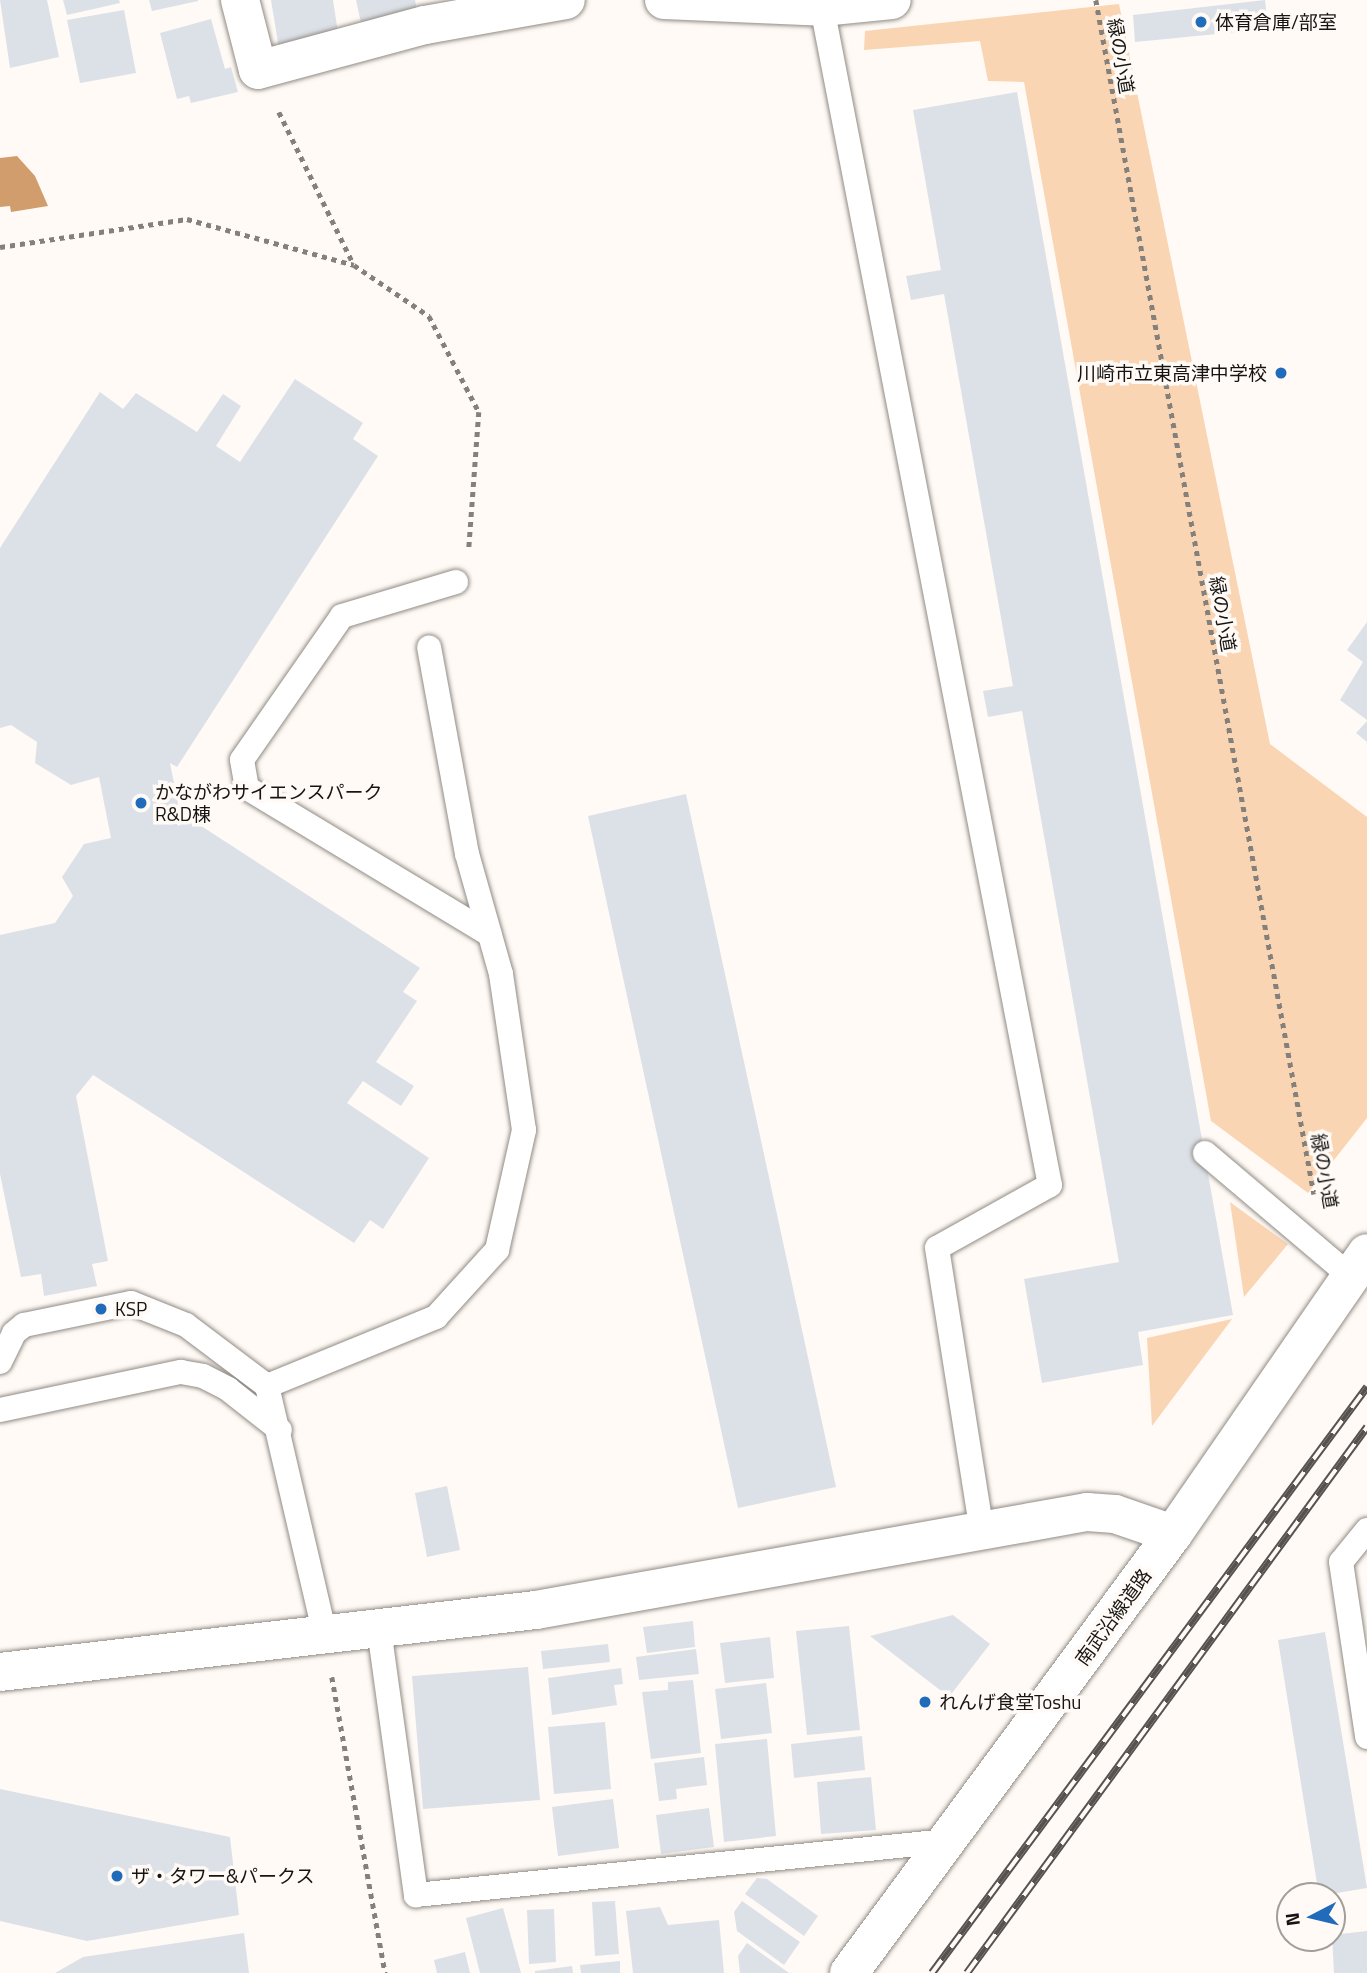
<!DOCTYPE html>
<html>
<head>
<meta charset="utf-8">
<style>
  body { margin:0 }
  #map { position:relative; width:1367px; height:1973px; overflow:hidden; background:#fffaf5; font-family:"Titillium Web","Noto Sans JP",sans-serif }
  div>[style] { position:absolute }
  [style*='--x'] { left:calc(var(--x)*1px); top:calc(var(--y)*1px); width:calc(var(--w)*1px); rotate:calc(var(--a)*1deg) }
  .green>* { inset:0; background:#fad5b4 }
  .water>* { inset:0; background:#d19d6c }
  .building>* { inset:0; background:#dce1e8 }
  .path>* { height:4.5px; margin-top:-2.25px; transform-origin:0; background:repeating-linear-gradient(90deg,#84817d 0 5px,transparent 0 10px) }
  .roads { filter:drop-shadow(0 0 2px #918b85) drop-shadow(0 0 2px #918b85) }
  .service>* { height:24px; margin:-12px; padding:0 12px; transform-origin:12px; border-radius:12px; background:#fff }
  .minor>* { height:38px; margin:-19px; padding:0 19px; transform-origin:19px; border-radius:19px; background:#fff }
  .tertiary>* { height:38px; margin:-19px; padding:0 19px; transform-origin:19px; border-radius:19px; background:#fff }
  .rail>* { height:8px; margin-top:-4px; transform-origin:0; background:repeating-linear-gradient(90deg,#fffaf5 0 16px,#55524f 0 32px); box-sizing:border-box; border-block:2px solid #55524f }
  .dots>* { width:19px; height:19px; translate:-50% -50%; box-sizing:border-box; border:4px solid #fffaf5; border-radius:50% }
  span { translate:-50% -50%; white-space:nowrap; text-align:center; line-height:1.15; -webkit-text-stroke:7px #fffaf5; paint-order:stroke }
  .poi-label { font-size:19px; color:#161412 }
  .left { translate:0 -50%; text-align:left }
  .right { translate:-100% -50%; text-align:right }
  .street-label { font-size:19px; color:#161412 }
  .north { position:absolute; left:1276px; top:1882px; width:70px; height:70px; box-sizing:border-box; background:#fffaf5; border:2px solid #a29e9a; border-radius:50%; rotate:263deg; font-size:19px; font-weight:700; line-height:28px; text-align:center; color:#161412 }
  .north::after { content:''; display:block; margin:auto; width:24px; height:32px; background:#216bbb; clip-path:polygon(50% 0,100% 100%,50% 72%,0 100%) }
</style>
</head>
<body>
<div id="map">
  <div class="green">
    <i style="clip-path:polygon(1119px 4px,1270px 744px,1367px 817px,1367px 1118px,1308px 1193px,1211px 1121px,1024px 82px,988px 81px,980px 41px,864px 50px,865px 31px)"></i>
    <i style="clip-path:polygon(1230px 1202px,1288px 1244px,1244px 1297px)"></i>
    <i style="clip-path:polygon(1232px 1319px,1152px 1426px,1147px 1338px)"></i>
  </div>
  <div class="water">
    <i style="clip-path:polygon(17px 156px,35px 176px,48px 206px,11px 212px,10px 206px,0 207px,0 158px)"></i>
  </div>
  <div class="building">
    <i style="clip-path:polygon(0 0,47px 0,59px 57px,10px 68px)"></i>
    <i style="clip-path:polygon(63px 0,119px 0,120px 3px,67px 15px)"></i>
    <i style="clip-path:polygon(149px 0,198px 0,198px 1px,152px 11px)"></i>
    <i style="clip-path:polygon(271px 0,333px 0,339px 39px,279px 49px)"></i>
    <i style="clip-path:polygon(356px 0,415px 0,417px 11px,361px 23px)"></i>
    <i style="clip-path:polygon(1265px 0,1268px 29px,1135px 42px,1133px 15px)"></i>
    <i style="clip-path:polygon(124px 10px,136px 73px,80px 83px,67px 20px)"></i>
    <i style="clip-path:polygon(211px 19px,225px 69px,231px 67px,238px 92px,191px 103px,189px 96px,177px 99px,160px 33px)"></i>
    <i style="clip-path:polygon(1017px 92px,1233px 1315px,1138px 1332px,1143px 1365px,1042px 1383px,1024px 1279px,1119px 1262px,1022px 711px,988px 717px,983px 691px,1013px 686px,944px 294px,911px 300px,906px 276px,941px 270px,913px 110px)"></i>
    <i style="clip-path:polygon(295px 379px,363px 423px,353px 439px,378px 456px,177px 767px,170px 763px,182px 823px,192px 820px,420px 968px,403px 992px,417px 1001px,376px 1062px,414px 1086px,401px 1106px,363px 1081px,347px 1103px,429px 1158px,383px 1229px,370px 1220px,354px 1243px,93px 1075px,76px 1096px,108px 1261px,92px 1264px,97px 1286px,44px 1296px,41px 1274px,21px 1277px,0 1174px,0 935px,55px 923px,73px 896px,62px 877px,84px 844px,111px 838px,99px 777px,71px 785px,35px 763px,37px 742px,11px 725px,0 728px,0 548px,100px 392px,123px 409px,136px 393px,197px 432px,223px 394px,241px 406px,216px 446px,240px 462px)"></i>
    <i style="clip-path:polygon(1367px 622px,1367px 720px,1340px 700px,1363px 662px,1347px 650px)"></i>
    <i style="clip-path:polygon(1367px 721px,1367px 742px,1356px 733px)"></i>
    <i style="clip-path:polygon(686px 794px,836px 1487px,738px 1508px,588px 816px)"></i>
    <i style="clip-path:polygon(447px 1486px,460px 1550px,427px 1557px,415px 1493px)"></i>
    <i style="clip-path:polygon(953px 1615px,990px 1644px,949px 1697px,870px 1636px)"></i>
    <i style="clip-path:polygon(693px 1621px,695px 1647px,647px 1653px,643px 1627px)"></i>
    <i style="clip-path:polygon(849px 1626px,860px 1730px,807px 1735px,796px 1631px)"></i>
    <i style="clip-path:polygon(1325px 1632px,1367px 1888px,1319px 1896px,1278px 1640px)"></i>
    <i style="clip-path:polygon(770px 1637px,774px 1678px,725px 1683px,720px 1643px)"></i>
    <i style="clip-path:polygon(608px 1644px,610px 1662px,543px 1669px,541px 1651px)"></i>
    <i style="clip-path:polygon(696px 1649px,699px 1674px,639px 1680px,636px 1657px)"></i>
    <i style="clip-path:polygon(528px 1667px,540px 1800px,423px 1809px,412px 1676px)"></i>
    <i style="clip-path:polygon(621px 1668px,623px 1684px,614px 1685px,617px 1705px,552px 1715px,548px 1678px)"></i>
    <i style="clip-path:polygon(693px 1680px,701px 1753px,651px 1759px,642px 1692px,668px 1690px,668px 1682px)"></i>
    <i style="clip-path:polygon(766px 1683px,772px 1733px,721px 1739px,715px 1689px)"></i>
    <i style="clip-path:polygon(605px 1722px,611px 1789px,554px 1794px,548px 1727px)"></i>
    <i style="clip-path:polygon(862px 1736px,865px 1770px,794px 1778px,791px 1744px)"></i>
    <i style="clip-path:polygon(767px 1739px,776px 1836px,724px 1842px,715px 1744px)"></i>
    <i style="clip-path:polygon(704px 1757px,707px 1785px,676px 1789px,677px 1799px,659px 1801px,654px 1763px)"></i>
    <i style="clip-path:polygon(871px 1777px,876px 1830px,821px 1834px,817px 1782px)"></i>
    <i style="clip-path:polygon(0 1789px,230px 1837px,239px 1915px,87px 1941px,0 1921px)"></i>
    <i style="clip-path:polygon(613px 1799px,619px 1848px,558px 1856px,552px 1807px)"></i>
    <i style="clip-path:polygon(709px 1808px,714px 1847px,661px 1854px,656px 1815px)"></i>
    <i style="clip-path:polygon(757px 1878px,767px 1879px,818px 1916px,804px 1936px,745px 1894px)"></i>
    <i style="clip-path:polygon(615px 1901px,619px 1954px,595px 1956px,592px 1902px)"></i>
    <i style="clip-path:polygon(742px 1901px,800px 1942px,784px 1965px,737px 1931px,734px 1912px)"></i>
    <i style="clip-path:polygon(660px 1907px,668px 1925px,719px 1920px,724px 1973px,633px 1973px,626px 1911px)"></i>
    <i style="clip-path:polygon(503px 1908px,521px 1973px,480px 1973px,466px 1918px)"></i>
    <i style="clip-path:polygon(554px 1909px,556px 1962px,529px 1964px,527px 1910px)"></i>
    <i style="clip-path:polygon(1367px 1931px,1367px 1973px,1334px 1973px,1332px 1935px)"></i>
    <i style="clip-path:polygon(244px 1933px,249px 1973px,55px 1973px,83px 1957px)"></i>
    <i style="clip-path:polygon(747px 1943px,789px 1973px,740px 1973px,738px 1956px)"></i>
    <i style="clip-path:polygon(465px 1952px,470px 1973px,437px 1973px,434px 1960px)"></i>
    <i style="clip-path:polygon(620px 1961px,620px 1973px,581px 1973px,580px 1965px)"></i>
    <i style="clip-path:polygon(572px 1966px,573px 1973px,535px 1973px,535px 1971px)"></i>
  </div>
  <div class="path">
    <i style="--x:1096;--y:0;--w:1214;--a:79.65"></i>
    <i style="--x:279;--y:112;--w:170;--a:63.9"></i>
    <i style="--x:354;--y:265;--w:91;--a:34.2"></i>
    <i style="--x:429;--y:316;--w:108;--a:62.5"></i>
    <i style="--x:479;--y:412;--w:136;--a:94.2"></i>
    <i style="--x:0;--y:247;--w:189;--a:-8.5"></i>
    <i style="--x:187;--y:219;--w:173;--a:15.4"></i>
    <i style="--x:332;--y:1677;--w:301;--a:79.8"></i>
  </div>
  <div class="roads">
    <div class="service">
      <i style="--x:822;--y:7;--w:1200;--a:79.05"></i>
      <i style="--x:1050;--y:1185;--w:129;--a:150.9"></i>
      <i style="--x:937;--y:1248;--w:287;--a:81"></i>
      <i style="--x:456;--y:582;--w:119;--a:163.4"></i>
      <i style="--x:342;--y:616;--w:175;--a:124.8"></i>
      <i style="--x:242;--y:760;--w:28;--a:80"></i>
      <i style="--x:247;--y:788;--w:283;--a:31.1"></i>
      <i style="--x:1205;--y:1153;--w:192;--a:40.3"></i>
      <i style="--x:0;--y:1362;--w:32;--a:-64"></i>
      <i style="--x:14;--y:1333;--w:13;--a:-39"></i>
      <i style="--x:24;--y:1325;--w:109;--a:-11.6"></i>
      <i style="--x:131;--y:1303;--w:59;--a:21.8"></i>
      <i style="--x:186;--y:1325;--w:101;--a:37"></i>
      <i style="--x:267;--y:1386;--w:256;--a:76.9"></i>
      <i style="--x:267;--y:1386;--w:183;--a:-22.2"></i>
      <i style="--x:436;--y:1317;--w:91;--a:-47.7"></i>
      <i style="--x:497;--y:1250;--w:123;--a:-77.3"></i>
      <i style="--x:524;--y:1130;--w:158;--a:-98.4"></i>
      <i style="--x:501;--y:974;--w:125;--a:-105.8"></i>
      <i style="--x:467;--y:854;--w:210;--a:-100.4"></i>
      <i style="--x:0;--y:1410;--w:185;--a:-11.9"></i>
      <i style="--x:181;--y:1372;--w:22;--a:10"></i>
      <i style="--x:203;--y:1376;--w:28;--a:27"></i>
      <i style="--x:228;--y:1389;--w:66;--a:38.3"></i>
      <i style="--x:1367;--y:1530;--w:41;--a:129.1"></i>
      <i style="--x:1341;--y:1562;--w:177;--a:81.5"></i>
      <i style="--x:379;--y:1629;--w:269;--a:82.1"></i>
      <i style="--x:416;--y:1895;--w:534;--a:-5.81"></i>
    </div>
    <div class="minor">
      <i style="--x:240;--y:0;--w:72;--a:75.6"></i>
      <i style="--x:258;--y:70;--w:173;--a:-15.1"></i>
      <i style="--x:425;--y:25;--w:143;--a:-10.1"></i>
      <i style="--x:664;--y:0;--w:158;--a:2.5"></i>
      <i style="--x:822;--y:7;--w:70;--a:-5.7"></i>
    </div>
    <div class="tertiary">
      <i style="--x:0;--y:1672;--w:540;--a:-6.6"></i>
      <i style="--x:536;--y:1610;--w:560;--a:-10.09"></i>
      <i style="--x:1087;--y:1512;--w:28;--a:4"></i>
      <i style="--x:1115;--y:1514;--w:61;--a:19"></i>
      <i style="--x:849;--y:1973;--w:546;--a:-53.57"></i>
      <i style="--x:1173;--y:1534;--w:341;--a:-55.4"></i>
    </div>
  </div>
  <div class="rail">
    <i style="--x:932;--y:1973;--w:730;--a:-53.41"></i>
    <i style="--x:967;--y:1973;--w:677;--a:-53.77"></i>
  </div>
  <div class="dots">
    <i style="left:1201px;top:22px;background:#216bbb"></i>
    <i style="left:1281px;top:373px;background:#216bbb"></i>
    <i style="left:141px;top:803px;background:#216bbb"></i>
    <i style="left:101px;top:1309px;background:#216bbb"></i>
    <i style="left:925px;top:1702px;background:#216bbb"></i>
    <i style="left:117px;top:1876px;background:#216bbb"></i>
  </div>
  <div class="poi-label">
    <span class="left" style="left:1215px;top:22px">体育倉庫/部室</span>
    <span class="right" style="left:1267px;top:373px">川崎市立東高津中学校</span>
    <span class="left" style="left:155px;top:803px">かながわサイエンスパーク<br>R&amp;D棟</span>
    <span class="left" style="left:115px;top:1309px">KSP</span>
    <span class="left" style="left:939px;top:1702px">れんげ食堂Toshu</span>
    <span class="left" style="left:131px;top:1876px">ザ・タワー&amp;パークス</span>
  </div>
  <div class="street-label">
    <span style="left:1121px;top:56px;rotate:80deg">緑の小道</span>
    <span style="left:1223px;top:614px;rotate:80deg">緑の小道</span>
    <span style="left:1325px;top:1171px;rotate:80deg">緑の小道</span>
    <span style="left:1113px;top:1617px;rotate:-54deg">南武沿線道路</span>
  </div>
  <div class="north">N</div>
</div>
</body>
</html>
